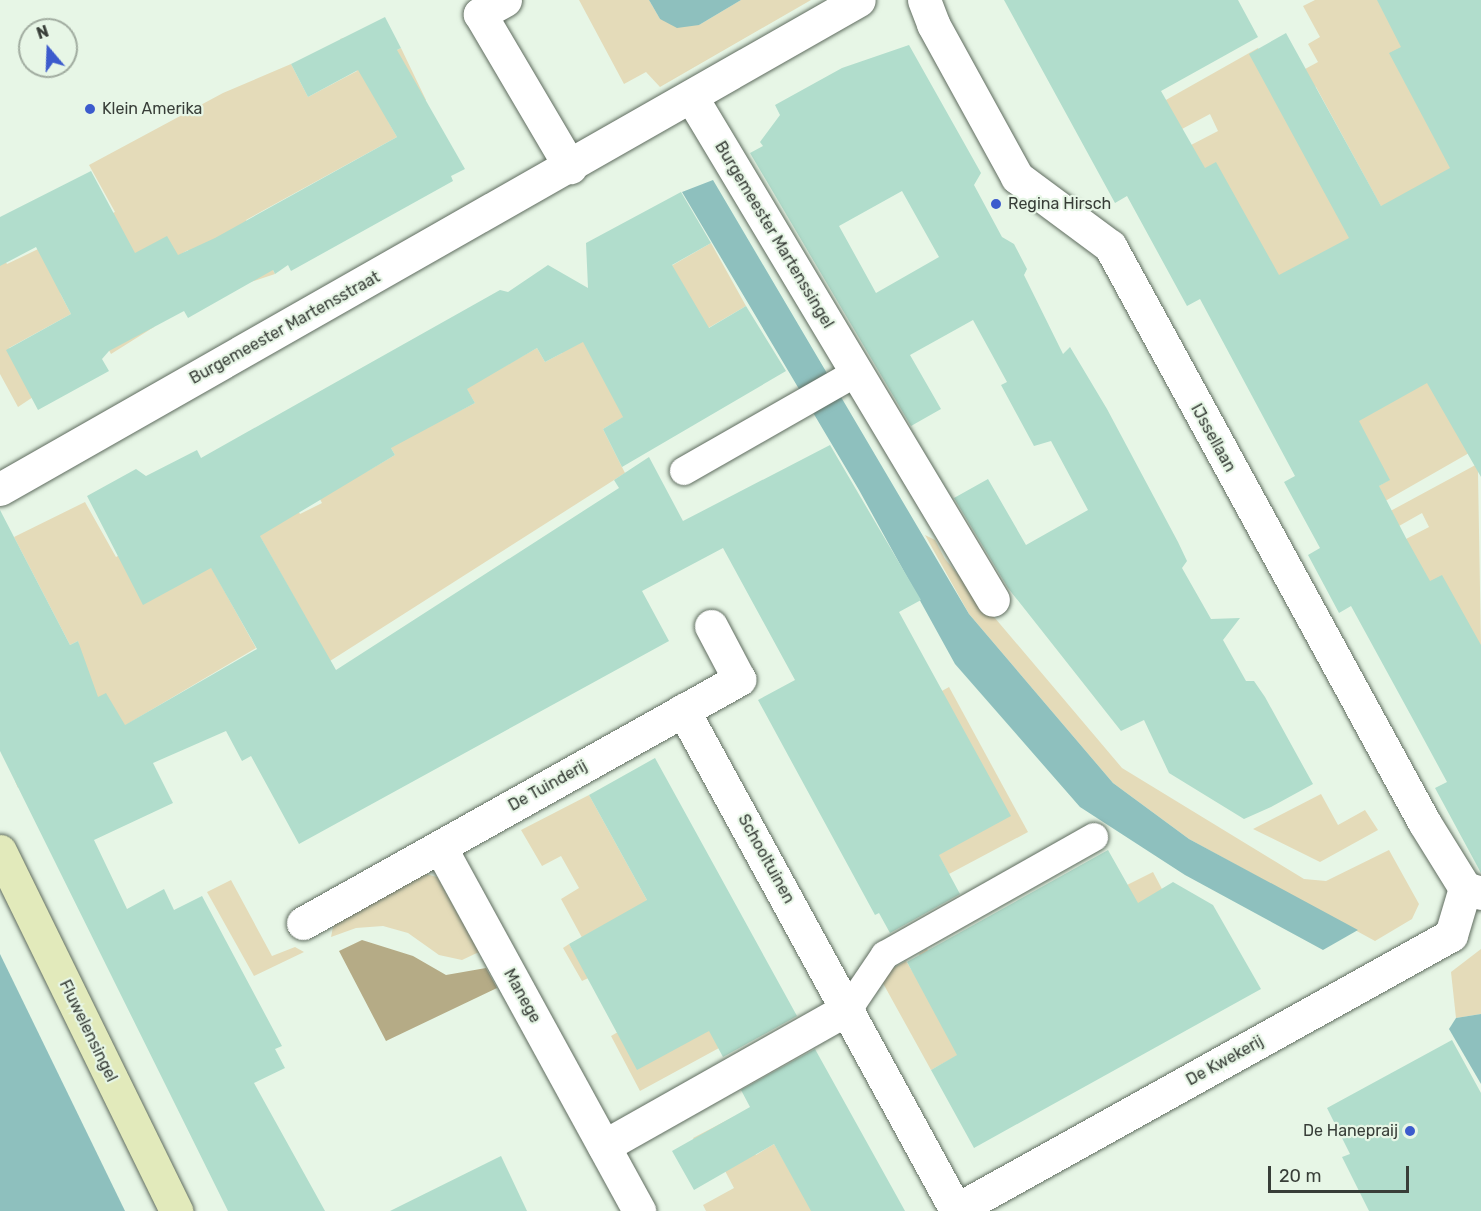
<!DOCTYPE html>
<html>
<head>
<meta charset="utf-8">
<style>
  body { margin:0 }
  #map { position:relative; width:1481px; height:1211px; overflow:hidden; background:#e7f6e6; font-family:Rubik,sans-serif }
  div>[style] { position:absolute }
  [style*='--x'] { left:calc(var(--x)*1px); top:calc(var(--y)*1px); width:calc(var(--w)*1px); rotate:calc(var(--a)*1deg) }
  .green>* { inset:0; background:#e4dbb9 }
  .forest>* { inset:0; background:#b5ab86 }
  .water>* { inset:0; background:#8ec0be }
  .building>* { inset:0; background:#b1ddcc }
  .roads { filter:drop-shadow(0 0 2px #5f6c5f) drop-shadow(0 0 2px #5f6c5f) }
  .lane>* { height:28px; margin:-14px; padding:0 14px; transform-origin:14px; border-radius:14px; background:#fff }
  .street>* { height:33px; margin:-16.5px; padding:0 16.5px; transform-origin:16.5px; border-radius:16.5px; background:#fff }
  .secondary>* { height:33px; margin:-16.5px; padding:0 16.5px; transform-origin:16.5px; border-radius:16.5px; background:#e2eabb }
  .dots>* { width:16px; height:16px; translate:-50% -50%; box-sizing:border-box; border:3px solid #e7f6e6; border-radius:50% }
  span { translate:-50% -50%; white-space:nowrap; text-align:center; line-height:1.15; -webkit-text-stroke:4.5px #e7f6e6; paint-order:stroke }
  .poi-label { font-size:16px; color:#383e38 }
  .left { translate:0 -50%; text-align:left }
  .right { translate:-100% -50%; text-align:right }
  .street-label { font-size:16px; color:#383e38 }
  .north { position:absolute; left:18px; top:18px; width:60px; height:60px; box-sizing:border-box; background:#e7f6e6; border:2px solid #a1aca0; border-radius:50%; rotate:341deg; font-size:16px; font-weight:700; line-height:24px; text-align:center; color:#383e38 }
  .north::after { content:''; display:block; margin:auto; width:21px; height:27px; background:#3c5bcd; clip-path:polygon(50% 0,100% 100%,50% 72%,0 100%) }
  .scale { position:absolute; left:1268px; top:1166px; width:141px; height:27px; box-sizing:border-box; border:3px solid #383e38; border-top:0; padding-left:8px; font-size:18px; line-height:21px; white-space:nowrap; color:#383e38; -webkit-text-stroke:4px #e7f6e6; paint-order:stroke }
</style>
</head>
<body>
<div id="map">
  <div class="green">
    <i style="clip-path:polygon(579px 0,649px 0,660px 19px,699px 25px,741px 0,811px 0,660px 87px,646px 72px,624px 84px)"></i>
    <i style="clip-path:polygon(1315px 0,1378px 0,1468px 118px,1481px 248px,1481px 390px,1316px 87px,1294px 75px,1318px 62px,1308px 44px,1320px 37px,1303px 6px)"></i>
    <i style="clip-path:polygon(347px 37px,364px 67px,401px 48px,426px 100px,388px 121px,397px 137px,246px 220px,275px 274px,212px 295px,188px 250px,178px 256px,154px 327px,111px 354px,86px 308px,60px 293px,71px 314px,9px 348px,36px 395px,18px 407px,0 374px,0 252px,7px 264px,115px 212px,89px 165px,223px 93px,291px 64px,308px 97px,357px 71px,340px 39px)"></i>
    <i style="clip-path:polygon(1258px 48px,1469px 453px,1366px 512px,1358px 498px,1389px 480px,1185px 181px,1191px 145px,1218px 131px,1210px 114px,1182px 129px,1134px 118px)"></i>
    <i style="clip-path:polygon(711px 243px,746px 306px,681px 344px,627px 415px,603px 429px,625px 473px,330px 661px,257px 531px,297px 508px,300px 514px,322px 503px,308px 476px,366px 472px,395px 455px,388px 443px,442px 401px,450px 416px,475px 403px,466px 388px,537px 348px,545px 362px,562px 353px,560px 330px)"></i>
    <i style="clip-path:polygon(1481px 462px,1478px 473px,1481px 646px,1411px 595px,1406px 539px,1429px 527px,1422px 513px,1399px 526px,1359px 528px)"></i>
    <i style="clip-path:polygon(85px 502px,116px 557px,190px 515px,201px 549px,256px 648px,124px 726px,90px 753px,18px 788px,15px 781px,76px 749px,60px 718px,107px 695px,92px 700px,78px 641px,70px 645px,14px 537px)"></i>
    <i style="clip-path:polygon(925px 535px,935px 540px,945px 559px,1122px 768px,1304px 879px,1326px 881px,1389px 850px,1419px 904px,1412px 919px,1375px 941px,1189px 839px,1113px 783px,969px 614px)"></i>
    <i style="clip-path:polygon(949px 687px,1028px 832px,949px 874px,909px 801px,910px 709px)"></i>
    <i style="clip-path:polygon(1321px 794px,1338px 825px,1365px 810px,1378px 830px,1320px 862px,1253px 829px)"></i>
    <i style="clip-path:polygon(589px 795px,647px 900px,719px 1048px,640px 1091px,611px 1036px,651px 1013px,601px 972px,582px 981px,563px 948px,569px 944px,580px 963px,592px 956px,561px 899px,579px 888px,561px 856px,542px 866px,521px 830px)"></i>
    <i style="clip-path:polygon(1153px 872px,1162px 889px,1090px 982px,931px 1070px,879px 976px,906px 961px,917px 979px,929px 972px,919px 954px,927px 949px,943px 977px)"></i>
    <i style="clip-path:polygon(426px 874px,437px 877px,479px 952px,462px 960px,439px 955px,408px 933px,383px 926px,356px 928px,331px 937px,334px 922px)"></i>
    <i style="clip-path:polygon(231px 880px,272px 956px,295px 947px,304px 952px,254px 976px,207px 892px)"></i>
    <i style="clip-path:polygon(1481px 949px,1481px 1014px,1456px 1018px,1451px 972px)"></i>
    <i style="clip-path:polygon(735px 1116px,756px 1155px,774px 1144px,813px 1211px,706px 1211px,703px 1205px,734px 1188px,723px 1167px,713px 1172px,693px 1138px)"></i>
  </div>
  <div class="forest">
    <i style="clip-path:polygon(362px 940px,413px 956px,446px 975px,486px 968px,497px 988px,386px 1041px,339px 951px)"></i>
  </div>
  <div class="water">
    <i style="clip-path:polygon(649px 0,741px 0,699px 25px,677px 28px,660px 19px)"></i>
    <i style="clip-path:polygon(713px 180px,969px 614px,1113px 783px,1189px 839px,1358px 930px,1323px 950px,1185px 875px,1080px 807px,955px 664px,859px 490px,682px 192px)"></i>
    <i style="clip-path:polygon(0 954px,125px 1211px,0 1211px)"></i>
    <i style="clip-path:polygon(1481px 1014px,1481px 1084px,1449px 1029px,1456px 1018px)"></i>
  </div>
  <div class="building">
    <i style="clip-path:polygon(1004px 0,1238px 0,1258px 37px,1161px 91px,1205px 168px,1216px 162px,1279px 275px,1349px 238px,1249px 54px,1286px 33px,1381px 206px,1450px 168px,1389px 53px,1401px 47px,1377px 0,1481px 0,1481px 477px,1427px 383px,1359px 421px,1390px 480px,1379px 486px,1406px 538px,1430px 581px,1442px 575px,1481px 645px,1481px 873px,1435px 788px,1447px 782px,1415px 723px,1351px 606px,1339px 613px,1308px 555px,1320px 548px,1284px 482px,1295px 476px,1200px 299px,1187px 306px,1127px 196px,1115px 203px)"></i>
    <i style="clip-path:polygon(385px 17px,401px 48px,397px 50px,465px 169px,451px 176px,453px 181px,291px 271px,288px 265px,275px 274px,273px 270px,188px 318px,184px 311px,109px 351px,102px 359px,109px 371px,38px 410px,6px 350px,71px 314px,36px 247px,0 266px,0 217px,91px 171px,135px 253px,167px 236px,178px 255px,215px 238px,397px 137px,358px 70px,308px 97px,291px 64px)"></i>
    <i style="clip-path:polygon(evenodd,909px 45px,981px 173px,974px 185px,1002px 237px,1014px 244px,1027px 269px,1024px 275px,1063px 354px,1070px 347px,1107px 409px,1178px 542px,1187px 561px,1182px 568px,1211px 619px,1240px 618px,1223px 640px,1246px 681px,1254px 681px,1265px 697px,1313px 784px,1271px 807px,1244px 819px,1169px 773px,1144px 720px,1121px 731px,1008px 588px,954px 498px,988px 479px,1026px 545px,1088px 510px,1051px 441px,1034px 446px,1001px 385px,1007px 382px,973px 320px,910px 355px,941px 409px,911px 426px,750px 153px,763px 146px,760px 142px,780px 115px,775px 105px,842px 68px,909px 45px,902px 191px,939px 257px,876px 293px,839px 226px,902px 191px)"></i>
    <i style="clip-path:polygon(681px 192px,711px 243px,672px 265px,709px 328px,746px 306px,786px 371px,622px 467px,603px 429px,623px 417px,583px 342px,545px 362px,537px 348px,467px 389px,475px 403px,391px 448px,395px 455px,260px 536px,336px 670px,619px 488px,614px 480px,649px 457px,683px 521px,830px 445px,921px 600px,899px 612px,1011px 816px,939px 855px,960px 894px,890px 933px,879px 913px,875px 915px,758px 700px,795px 680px,723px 548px,642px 591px,669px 641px,299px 844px,251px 756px,242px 761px,226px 731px,153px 763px,173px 803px,94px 840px,127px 909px,164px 889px,174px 910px,202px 896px,282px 1046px,275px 1049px,285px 1068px,254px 1083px,325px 1211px,228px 1211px,0 751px,0 510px,70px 645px,78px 641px,98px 697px,106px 693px,125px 725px,257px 649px,211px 568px,143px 605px,87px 496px,136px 469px,146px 476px,197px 450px,201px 458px,500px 290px,508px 292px,548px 265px,588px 288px,586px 243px)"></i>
    <i style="clip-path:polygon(655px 758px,797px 1016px,723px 1057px,709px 1031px,637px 1070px,569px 944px,647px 900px,589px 795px)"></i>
    <i style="clip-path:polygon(1108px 850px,1138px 903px,1173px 882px,1213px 905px,1261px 989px,974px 1148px,931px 1070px,957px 1055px,907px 962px)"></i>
    <i style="clip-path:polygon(1452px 1040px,1481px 1093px,1481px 1211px,1369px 1211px,1342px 1157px,1350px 1154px,1327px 1108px)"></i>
    <i style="clip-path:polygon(815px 1049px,905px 1211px,811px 1211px,774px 1144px,694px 1190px,672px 1151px,750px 1107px,741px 1090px)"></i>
    <i style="clip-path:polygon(501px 1156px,527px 1211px,390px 1211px)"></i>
  </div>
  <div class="roads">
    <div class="lane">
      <i style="--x:684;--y:471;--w:198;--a:-29.7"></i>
      <i style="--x:849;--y:1008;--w:64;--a:-55.8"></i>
      <i style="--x:885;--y:955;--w:240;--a:-29.4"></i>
    </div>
    <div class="street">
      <i style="--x:505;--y:0;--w:29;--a:151"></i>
      <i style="--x:480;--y:14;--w:178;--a:59.5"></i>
      <i style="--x:924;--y:0;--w:26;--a:69"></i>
      <i style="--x:933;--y:24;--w:175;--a:61.2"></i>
      <i style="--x:1017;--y:177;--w:116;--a:36.6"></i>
      <i style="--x:1110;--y:246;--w:656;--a:61.4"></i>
      <i style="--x:1424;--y:822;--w:78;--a:58.2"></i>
      <i style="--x:1465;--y:888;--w:17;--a:17"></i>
      <i style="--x:692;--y:98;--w:585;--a:59.05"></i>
      <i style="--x:0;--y:489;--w:988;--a:-29.65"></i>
      <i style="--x:683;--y:710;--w:570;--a:61.37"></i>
      <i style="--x:956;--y:1210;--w:566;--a:-29.05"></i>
      <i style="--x:1451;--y:935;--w:49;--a:-73.4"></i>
      <i style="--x:440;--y:847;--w:415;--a:61.3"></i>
      <i style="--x:303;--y:923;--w:500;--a:-29.2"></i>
      <i style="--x:739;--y:679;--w:60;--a:-117.8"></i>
      <i style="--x:604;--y:1146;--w:281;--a:-29.4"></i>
    </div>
    <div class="secondary">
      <i style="--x:0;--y:851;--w:401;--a:63.9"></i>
    </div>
  </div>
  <div class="dots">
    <i style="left:90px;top:109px;background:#3c5bcd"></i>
    <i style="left:996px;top:204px;background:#3c5bcd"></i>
    <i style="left:1410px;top:1131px;background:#3c5bcd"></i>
  </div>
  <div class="poi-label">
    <span class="left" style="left:102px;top:109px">Klein Amerika</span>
    <span class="left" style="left:1008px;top:204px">Regina Hirsch</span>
    <span class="right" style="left:1398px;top:1131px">De Hanepraij</span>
  </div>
  <div class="street-label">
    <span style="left:774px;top:235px;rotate:59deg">Burgemeester Martenssingel</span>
    <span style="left:285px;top:328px;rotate:-29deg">Burgemeester Martensstraat</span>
    <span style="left:1213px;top:438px;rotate:61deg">IJssellaan</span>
    <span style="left:548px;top:786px;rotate:-29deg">De Tuinderij</span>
    <span style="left:766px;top:859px;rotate:61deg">Schooltuinen</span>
    <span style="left:522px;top:996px;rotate:61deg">Manege</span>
    <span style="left:88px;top:1031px;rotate:64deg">Fluwelensingel</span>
    <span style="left:1225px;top:1061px;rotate:-29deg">De Kwekerij</span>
  </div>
  <div class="north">N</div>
  <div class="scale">20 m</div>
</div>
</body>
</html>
